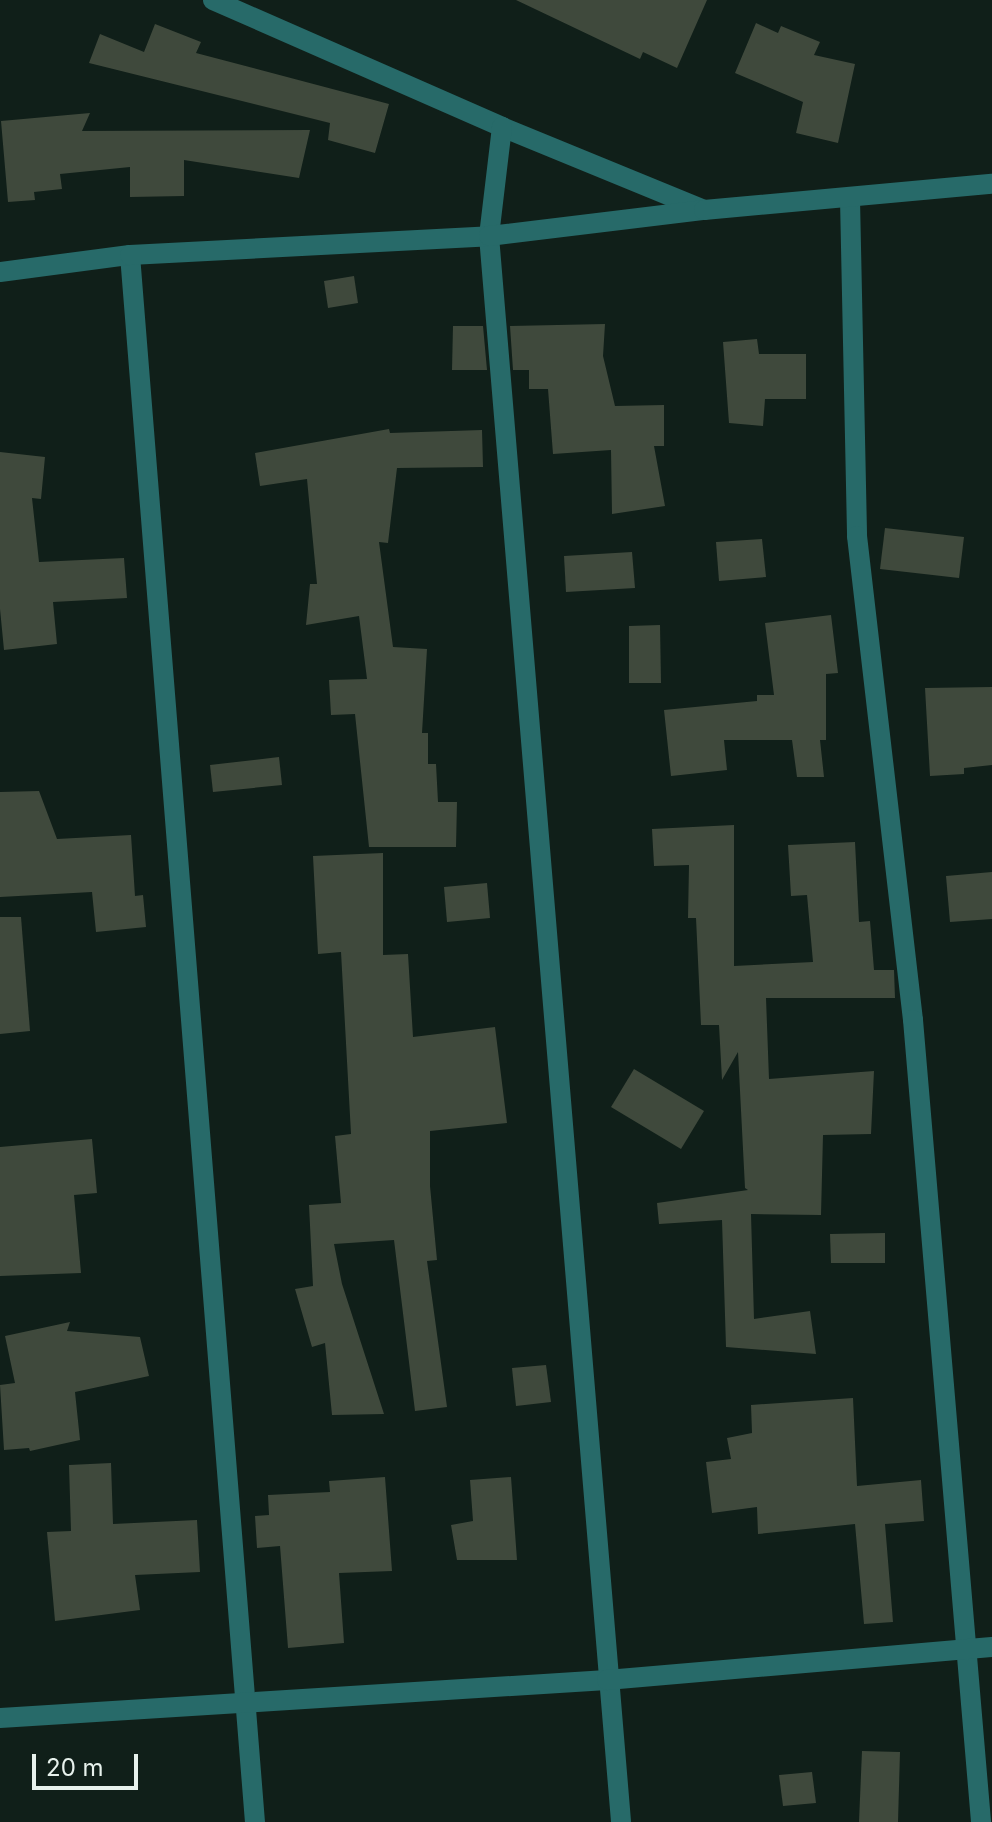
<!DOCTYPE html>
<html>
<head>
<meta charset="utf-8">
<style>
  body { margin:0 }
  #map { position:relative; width:992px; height:1822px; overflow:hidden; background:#101f19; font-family:Inter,sans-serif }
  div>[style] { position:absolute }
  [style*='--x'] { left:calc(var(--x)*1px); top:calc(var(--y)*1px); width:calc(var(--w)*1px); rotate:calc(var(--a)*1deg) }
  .building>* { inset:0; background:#3f493c }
  .minor>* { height:20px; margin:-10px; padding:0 10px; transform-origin:10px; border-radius:10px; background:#276a69 }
  .tertiary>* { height:20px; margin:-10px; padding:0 10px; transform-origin:10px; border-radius:10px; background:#276a69 }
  span { translate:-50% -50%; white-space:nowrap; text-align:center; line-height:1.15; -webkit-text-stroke:6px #101f19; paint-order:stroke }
  .scale { position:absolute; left:32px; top:1754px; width:106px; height:36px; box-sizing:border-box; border:4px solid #e7f1ec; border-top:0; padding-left:10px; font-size:24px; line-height:28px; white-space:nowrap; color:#e7f1ec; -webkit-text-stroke:6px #101f19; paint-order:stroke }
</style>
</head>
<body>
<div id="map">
  <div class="building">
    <i style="clip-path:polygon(516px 0,707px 0,677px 68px,643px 52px,640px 59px)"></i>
    <i style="clip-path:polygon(756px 23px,778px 33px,781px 26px,820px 42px,814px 55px,855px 64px,838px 143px,796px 133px,803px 102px,735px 73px)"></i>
    <i style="clip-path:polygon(155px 24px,201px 42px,196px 53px,389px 104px,375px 153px,328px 140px,330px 123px,89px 63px,100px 34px,144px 52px)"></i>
    <i style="clip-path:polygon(90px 113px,82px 131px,310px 130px,299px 178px,184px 160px,184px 196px,130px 197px,130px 167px,60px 174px,62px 189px,34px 192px,35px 200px,8px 202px,1px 121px)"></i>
    <i style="clip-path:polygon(354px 276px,358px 303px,328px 308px,324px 281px)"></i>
    <i style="clip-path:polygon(605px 324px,603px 356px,615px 406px,664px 405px,664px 446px,654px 446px,665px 506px,612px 514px,611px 450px,553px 454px,548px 389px,529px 389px,529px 370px,513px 370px,510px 326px)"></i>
    <i style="clip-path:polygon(453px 326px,483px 326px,487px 370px,452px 370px)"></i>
    <i style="clip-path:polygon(757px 339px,759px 354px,806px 354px,806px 399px,765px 399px,763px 426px,729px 423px,723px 342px)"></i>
    <i style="clip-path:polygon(389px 429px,390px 433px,482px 430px,483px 467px,397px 468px,388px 543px,379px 542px,393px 647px,427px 649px,422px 733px,428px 733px,428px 764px,436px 764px,438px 802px,457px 802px,456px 847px,369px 847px,355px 714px,331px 715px,329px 680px,367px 679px,359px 616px,306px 625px,310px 584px,317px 584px,307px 479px,260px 486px,255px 453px)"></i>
    <i style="clip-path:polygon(0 452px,45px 457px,41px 499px,32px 498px,39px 562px,124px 558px,127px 598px,53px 602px,57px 644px,4px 650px,0 609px)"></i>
    <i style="clip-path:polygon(885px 528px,964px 537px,959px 578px,880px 569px)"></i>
    <i style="clip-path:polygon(762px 539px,766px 577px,719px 581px,716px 542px)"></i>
    <i style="clip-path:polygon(632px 552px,635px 588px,566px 592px,564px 556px)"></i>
    <i style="clip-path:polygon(831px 615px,838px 673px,826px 674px,826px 740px,820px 740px,824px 777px,797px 777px,792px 740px,724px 740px,727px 770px,671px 776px,664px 710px,757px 701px,757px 695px,774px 695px,765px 623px)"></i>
    <i style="clip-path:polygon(660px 625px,661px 683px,629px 683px,629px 626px)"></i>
    <i style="clip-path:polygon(992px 687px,992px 765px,964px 768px,964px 774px,930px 776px,925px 688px)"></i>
    <i style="clip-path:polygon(279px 757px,282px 785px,213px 792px,210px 765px)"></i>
    <i style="clip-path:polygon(39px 791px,57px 839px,131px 835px,135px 896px,143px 895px,146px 927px,96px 932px,92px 892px,0 897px,0 792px)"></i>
    <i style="clip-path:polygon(734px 825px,734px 966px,813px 962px,807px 895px,791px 896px,788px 845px,855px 842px,859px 922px,870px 921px,874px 970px,894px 970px,895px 998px,766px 998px,769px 1079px,874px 1071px,871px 1134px,823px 1135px,821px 1215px,751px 1214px,754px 1319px,810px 1311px,816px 1354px,726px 1347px,722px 1220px,659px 1224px,657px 1203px,748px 1190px,745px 1188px,738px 1052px,722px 1080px,719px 1025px,701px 1025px,696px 918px,688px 918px,689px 865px,654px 866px,652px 829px)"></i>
    <i style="clip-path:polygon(383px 853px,383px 955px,408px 954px,413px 1037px,495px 1027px,507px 1123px,430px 1131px,430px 1186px,437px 1260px,427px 1261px,447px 1407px,415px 1411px,394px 1240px,334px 1244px,342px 1284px,384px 1414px,332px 1415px,325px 1343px,312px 1347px,295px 1289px,313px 1286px,309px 1205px,341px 1203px,335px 1136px,351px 1134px,341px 952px,318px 954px,313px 856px)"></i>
    <i style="clip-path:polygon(992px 872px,992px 919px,950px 922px,946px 876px)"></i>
    <i style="clip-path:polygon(487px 883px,490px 918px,447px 922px,444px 887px)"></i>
    <i style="clip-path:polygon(0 917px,21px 917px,30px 1031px,0 1034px)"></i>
    <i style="clip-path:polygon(634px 1069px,704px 1111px,681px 1149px,611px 1107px)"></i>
    <i style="clip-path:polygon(92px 1139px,97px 1193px,74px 1195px,81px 1273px,0 1276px,0 1147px)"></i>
    <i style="clip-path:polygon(885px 1233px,885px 1263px,831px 1263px,830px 1234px)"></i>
    <i style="clip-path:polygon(70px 1322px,67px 1331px,140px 1337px,149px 1376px,75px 1392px,80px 1440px,30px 1451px,29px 1448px,4px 1450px,0 1385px,15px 1383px,5px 1336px)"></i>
    <i style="clip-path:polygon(546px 1365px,551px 1402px,516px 1406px,512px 1368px)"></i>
    <i style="clip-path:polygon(853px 1398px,857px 1486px,921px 1480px,924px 1521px,885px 1524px,893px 1622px,864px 1624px,855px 1524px,758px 1534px,757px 1507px,712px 1513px,706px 1462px,731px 1459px,727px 1438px,752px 1433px,751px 1405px)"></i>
    <i style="clip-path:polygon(111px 1463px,113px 1524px,197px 1520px,200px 1572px,135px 1575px,140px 1610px,55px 1621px,47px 1532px,71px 1531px,69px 1465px)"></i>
    <i style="clip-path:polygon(385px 1477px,392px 1571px,339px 1573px,344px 1643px,288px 1648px,280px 1546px,257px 1548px,255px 1516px,269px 1515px,268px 1495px,330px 1492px,329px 1481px)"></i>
    <i style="clip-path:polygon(511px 1477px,517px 1560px,457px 1560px,451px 1525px,473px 1521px,470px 1480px)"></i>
    <i style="clip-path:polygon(862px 1751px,900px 1752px,898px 1822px,859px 1822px)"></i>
    <i style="clip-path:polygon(812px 1772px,816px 1803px,783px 1806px,779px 1775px)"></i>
  </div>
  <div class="minor">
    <i style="--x:213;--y:0;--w:316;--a:23.7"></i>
    <i style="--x:502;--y:127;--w:218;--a:22.3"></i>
    <i style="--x:502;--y:127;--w:110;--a:96.8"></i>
    <i style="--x:489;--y:236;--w:1591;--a:85.24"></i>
    <i style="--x:850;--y:199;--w:337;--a:88.8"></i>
    <i style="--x:857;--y:536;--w:487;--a:83.4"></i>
    <i style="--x:913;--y:1020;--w:805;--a:85.15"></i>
    <i style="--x:130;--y:255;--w:1572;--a:85.44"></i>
    <i style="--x:0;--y:1718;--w:608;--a:-3.58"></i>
    <i style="--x:607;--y:1680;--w:386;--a:-4.9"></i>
  </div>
  <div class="tertiary">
    <i style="--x:0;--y:272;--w:131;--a:-7.5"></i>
    <i style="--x:130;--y:255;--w:360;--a:-3"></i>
    <i style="--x:489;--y:236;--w:217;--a:-6.9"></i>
    <i style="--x:704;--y:210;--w:289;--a:-5.2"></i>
  </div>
  <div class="scale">20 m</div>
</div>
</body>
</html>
